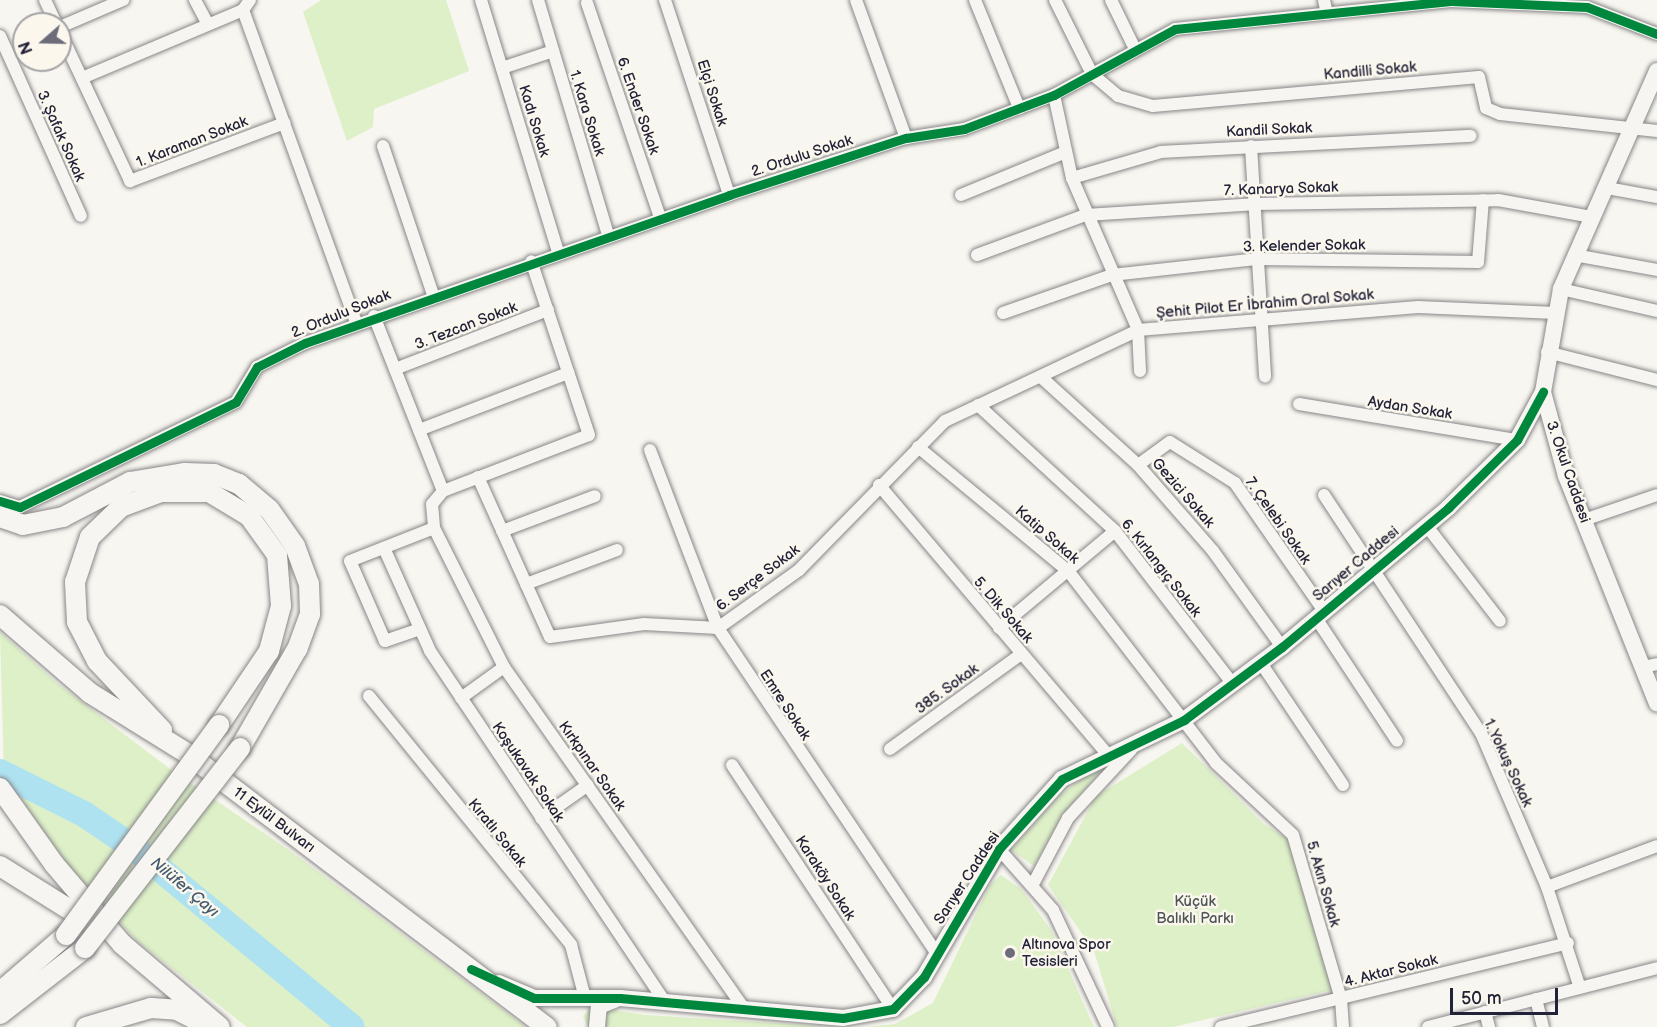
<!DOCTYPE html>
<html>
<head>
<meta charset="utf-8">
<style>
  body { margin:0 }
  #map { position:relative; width:1657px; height:1027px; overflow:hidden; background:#f8f6f0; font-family:"Balsamiq Sans",sans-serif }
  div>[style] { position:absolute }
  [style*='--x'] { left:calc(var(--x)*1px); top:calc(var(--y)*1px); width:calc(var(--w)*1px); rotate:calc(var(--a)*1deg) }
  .green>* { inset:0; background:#ddf0c7 }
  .river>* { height:26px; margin:-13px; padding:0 13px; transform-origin:13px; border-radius:13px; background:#aee2f0 }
  .roads { filter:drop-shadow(0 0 2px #878688) drop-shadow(0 0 2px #878688) }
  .street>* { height:12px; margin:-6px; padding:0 6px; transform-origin:6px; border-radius:6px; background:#f6f5f1 }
  .secondary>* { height:16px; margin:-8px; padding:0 8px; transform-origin:8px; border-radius:8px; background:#f6f5f1 }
  .primary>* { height:20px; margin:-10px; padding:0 10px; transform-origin:10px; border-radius:10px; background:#f6f5f1 }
  .bridges { filter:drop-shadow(0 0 2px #878688) drop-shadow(0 0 2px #878688) }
  .primary-bridge>* { height:20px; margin:-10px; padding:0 10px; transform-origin:10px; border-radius:10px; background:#f6f5f1 }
  .cycleway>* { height:9px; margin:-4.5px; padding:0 4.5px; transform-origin:4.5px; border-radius:4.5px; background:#00873e }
  .dots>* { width:16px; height:16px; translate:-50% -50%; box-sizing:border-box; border:3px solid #fbf7ec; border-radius:50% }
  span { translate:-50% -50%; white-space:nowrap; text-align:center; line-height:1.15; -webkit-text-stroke:5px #fbf7ec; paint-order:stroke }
  .street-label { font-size:15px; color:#22223b }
  .park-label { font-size:15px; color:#4b5456 }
  .poi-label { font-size:15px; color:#22223b }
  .left { translate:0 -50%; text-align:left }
  .water-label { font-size:16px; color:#435971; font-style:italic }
  .north { position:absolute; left:12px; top:12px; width:60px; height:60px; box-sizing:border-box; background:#fbf7ec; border:2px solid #a4a2a5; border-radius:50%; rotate:250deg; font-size:16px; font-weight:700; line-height:24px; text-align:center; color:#22223b }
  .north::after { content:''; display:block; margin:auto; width:21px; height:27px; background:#6d6c7a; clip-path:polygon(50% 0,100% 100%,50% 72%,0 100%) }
  .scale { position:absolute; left:1450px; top:988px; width:108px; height:27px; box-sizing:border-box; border:3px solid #22223b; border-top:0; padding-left:8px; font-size:18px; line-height:21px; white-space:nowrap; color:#22223b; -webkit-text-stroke:4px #fbf7ec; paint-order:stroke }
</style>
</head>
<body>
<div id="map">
  <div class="green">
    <i style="clip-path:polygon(321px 0,446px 0,469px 71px,374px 109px,373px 127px,347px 141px,303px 12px)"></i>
    <i style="clip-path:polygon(0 632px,57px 683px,170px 769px,293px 853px,526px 1027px,247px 1027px,136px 940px,65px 862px,4px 774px)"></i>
    <i style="clip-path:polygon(1182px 743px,1264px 824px,1289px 840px,1336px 989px,1173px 1027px,1117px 1027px,1094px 951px,1048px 885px,1096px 796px)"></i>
    <i style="clip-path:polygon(1101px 764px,1104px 767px,1065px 812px,1034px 866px,1011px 850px,1060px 795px)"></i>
    <i style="clip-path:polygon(1001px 875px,1021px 889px,1051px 930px,1094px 1027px,867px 1027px,895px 1024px,933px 1003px,990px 885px)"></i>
    <i style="clip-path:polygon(592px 1007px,645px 1015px,837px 1027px,588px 1027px,583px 1016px)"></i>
  </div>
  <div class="river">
    <i style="--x:0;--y:772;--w:94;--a:26.6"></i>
    <i style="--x:84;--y:814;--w:64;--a:34.2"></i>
    <i style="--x:137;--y:850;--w:278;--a:39.5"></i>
  </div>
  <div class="roads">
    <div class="street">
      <i style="--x:45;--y:0;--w:26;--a:65"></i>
      <i style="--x:195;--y:0;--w:27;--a:62"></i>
      <i style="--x:481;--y:0;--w:264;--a:73"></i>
      <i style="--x:538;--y:0;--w:245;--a:73.4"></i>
      <i style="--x:665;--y:0;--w:205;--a:71.8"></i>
      <i style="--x:856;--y:0;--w:147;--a:70.1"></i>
      <i style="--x:975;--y:0;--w:117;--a:67.8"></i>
      <i style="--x:1055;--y:0;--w:83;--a:63.4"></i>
      <i style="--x:1092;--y:74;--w:34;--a:40"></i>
      <i style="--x:1118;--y:96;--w:36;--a:16"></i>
      <i style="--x:1153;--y:106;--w:327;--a:-5.1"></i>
      <i style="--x:1479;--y:77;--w:32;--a:77"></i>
      <i style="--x:1486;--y:108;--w:15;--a:23"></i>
      <i style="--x:1500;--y:114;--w:158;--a:6.2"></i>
      <i style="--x:1111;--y:0;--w:55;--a:63.9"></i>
      <i style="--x:1324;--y:0;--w:14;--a:78"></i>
      <i style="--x:587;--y:3;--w:227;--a:71.2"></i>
      <i style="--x:243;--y:10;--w:333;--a:70.1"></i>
      <i style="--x:60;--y:27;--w:69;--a:-23.2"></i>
      <i style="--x:60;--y:32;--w:165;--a:64.8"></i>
      <i style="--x:130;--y:181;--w:165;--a:-20.6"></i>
      <i style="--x:0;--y:36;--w:197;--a:65.8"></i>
      <i style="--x:502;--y:68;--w:54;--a:-18.4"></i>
      <i style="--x:82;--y:78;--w:175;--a:-22.9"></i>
      <i style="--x:243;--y:10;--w:12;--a:-55"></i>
      <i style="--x:1054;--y:95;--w:85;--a:77.8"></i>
      <i style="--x:1072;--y:178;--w:166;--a:66.5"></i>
      <i style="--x:1138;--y:330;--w:41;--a:87.2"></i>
      <i style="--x:383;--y:146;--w:157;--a:71.4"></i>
      <i style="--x:1251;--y:146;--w:231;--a:86.5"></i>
      <i style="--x:1072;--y:178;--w:93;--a:-16.3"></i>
      <i style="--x:1161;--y:152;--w:310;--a:-3"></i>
      <i style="--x:1607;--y:188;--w:51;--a:10.2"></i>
      <i style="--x:961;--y:195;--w:113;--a:-22.3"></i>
      <i style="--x:977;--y:255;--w:116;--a:-20.2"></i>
      <i style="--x:1086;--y:215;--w:168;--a:-3.7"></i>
      <i style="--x:1254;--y:204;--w:244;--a:-0.9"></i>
      <i style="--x:1498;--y:200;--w:96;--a:10.3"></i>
      <i style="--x:1574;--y:255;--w:84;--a:10.2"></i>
      <i style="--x:1561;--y:289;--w:98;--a:12.9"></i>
      <i style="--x:1003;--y:313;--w:115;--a:-19.2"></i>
      <i style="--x:1112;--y:275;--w:147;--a:-6.3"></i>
      <i style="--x:1258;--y:259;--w:220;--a:0.8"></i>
      <i style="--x:1478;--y:262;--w:62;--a:-85.4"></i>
      <i style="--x:374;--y:316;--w:188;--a:68.5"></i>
      <i style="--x:443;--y:491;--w:17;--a:130"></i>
      <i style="--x:432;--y:504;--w:24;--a:85"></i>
      <i style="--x:434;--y:528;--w:156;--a:63.3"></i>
      <i style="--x:504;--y:667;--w:419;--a:54.9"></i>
      <i style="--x:1547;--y:352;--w:114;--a:14.3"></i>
      <i style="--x:395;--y:369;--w:164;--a:-21.1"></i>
      <i style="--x:1041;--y:377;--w:131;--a:42.2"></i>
      <i style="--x:1138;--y:465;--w:114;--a:48.9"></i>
      <i style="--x:1213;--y:551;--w:118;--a:54.3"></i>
      <i style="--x:1299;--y:404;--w:221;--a:9.4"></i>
      <i style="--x:978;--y:405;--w:186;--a:42.6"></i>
      <i style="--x:1115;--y:531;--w:193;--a:52.4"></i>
      <i style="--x:419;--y:430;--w:160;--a:-20.9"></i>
      <i style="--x:918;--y:447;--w:196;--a:39.6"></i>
      <i style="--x:1069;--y:572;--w:241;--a:52.4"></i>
      <i style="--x:1216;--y:763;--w:105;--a:43.1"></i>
      <i style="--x:1293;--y:835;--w:171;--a:73.7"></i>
      <i style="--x:1341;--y:999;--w:28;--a:86"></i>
      <i style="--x:650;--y:450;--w:191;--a:69.1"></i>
      <i style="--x:718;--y:628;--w:393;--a:56.1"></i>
      <i style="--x:1138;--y:465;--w:39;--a:-36"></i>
      <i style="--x:1170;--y:442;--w:77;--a:32.2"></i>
      <i style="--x:1235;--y:483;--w:156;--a:55.2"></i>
      <i style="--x:478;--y:477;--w:175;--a:65.8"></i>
      <i style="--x:550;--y:637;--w:95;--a:-7.9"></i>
      <i style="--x:644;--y:624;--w:74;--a:3.1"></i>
      <i style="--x:718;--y:628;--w:100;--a:-35.6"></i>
      <i style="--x:799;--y:570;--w:209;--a:-45.6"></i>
      <i style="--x:945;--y:421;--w:213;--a:-25.2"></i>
      <i style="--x:1138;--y:330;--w:281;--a:-4.7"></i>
      <i style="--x:1418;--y:307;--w:138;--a:2.5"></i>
      <i style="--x:879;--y:485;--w:351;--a:49.7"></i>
      <i style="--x:443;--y:491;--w:156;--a:-21"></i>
      <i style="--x:589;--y:435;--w:183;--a:-108.4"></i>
      <i style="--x:1324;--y:495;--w:285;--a:56.6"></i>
      <i style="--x:1481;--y:733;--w:168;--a:66.8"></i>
      <i style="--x:1547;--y:887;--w:106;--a:71.9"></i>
      <i style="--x:0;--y:501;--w:21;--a:17"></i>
      <i style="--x:20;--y:507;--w:240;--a:-25.9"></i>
      <i style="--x:236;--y:402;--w:41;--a:-59"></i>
      <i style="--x:257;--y:367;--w:54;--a:-26.6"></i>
      <i style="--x:305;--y:343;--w:449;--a:-19.2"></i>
      <i style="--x:729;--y:195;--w:186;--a:-17.9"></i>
      <i style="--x:906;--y:138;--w:59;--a:-8.8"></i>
      <i style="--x:964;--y:129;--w:96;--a:-20.7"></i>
      <i style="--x:1054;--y:95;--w:138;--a:-28.6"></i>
      <i style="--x:1175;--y:29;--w:277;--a:-5.8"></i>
      <i style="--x:1451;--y:1;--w:136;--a:2.5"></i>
      <i style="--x:1587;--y:7;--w:75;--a:21.1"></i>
      <i style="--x:1584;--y:520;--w:77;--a:-18.9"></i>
      <i style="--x:1426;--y:525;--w:121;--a:52.4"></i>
      <i style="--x:502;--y:531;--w:99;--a:-20.6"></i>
      <i style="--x:384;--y:548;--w:113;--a:65.9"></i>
      <i style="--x:430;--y:651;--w:424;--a:56.2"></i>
      <i style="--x:526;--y:584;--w:97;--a:-20.5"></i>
      <i style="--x:1316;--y:618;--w:147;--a:56.6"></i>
      <i style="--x:999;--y:628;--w:151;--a:-39.9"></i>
      <i style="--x:420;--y:629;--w:37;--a:161"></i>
      <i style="--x:385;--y:641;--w:87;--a:-113.6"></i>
      <i style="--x:350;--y:561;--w:90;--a:-21.4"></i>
      <i style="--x:1261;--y:663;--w:147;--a:56.1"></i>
      <i style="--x:1643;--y:667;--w:14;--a:-12"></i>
      <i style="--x:369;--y:696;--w:321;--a:50.9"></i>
      <i style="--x:571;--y:945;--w:55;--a:75.2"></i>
      <i style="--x:461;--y:698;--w:53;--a:-35.8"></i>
      <i style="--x:890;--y:749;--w:162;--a:-35.9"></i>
      <i style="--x:732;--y:765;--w:292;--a:56.6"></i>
      <i style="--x:541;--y:818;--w:57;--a:-35.1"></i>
      <i style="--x:999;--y:849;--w:81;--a:48.5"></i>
      <i style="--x:1053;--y:910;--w:129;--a:64.8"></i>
      <i style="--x:1032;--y:886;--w:77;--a:-62.1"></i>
      <i style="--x:1068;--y:818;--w:93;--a:-47.2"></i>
      <i style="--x:1547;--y:887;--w:117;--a:-20.4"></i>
      <i style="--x:1536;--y:999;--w:29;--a:76"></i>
      <i style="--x:1485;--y:1012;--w:16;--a:75"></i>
      <i style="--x:1221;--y:1027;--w:357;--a:-13.6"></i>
      <i style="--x:1428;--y:1027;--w:236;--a:-14.4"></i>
    </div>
    <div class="secondary">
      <i style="--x:1657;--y:71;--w:238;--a:113.8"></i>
      <i style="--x:1561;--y:289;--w:105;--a:99.9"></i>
      <i style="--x:1543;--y:392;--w:87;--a:74.7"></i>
      <i style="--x:1566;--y:476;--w:245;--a:68.2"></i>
      <i style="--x:499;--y:983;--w:38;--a:23"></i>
      <i style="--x:534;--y:998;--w:86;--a:0"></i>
      <i style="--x:620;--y:998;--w:224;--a:5.1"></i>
      <i style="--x:843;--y:1018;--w:51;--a:-10.2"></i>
      <i style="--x:893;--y:1009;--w:45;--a:-45.9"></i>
      <i style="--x:924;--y:977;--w:148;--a:-59.6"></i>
      <i style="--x:999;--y:849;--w:94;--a:-48"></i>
      <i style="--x:1062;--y:779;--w:136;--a:-25.8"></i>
      <i style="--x:1184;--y:720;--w:122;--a:-36.7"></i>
      <i style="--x:1282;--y:647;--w:217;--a:-39.9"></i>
      <i style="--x:1448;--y:508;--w:97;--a:-44.6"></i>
      <i style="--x:1517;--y:440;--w:55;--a:-61.6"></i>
      <i style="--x:597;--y:1027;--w:21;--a:-85"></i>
      <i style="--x:599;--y:1006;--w:18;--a:-22"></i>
    </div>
    <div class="primary">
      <i style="--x:0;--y:517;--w:24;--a:19"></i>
      <i style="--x:23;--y:525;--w:41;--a:-11.3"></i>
      <i style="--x:63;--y:517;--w:76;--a:-27.6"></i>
      <i style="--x:130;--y:482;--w:56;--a:-9.3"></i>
      <i style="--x:185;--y:473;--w:29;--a:2"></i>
      <i style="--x:214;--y:474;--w:27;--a:22"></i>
      <i style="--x:239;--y:484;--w:39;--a:40"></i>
      <i style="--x:269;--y:509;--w:45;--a:54.9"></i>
      <i style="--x:295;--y:546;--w:40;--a:69.8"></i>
      <i style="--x:309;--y:584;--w:30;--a:88"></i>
      <i style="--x:310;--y:614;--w:37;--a:110"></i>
      <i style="--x:297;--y:649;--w:114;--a:119.9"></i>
      <i style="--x:0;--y:615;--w:119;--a:40.9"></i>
      <i style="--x:90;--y:693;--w:115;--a:31.9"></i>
      <i style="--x:188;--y:754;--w:451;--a:37.3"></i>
      <i style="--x:162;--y:730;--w:95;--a:-133.3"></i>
      <i style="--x:97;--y:661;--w:44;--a:-117.1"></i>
      <i style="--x:77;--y:622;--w:40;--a:-92.9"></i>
      <i style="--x:75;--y:582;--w:47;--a:-71.6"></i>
      <i style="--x:90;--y:537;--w:43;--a:-44.1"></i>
      <i style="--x:121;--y:507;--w:43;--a:-20.6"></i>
      <i style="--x:161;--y:492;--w:48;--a:0"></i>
      <i style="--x:209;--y:492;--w:47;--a:31"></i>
      <i style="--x:249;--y:516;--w:48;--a:54.3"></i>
      <i style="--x:277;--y:555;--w:51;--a:85.5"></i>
      <i style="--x:281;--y:606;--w:47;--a:104.9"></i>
      <i style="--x:269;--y:651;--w:89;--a:124"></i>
      <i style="--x:0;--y:788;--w:93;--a:54.6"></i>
      <i style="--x:54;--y:864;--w:105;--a:49.6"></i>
      <i style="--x:122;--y:944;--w:128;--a:40.3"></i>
      <i style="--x:0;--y:866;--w:111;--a:32.1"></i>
      <i style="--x:0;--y:992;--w:87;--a:-40.8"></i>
      <i style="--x:0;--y:1014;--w:108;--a:-37.8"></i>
      <i style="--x:86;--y:1027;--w:68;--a:-16.3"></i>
      <i style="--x:151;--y:1008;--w:26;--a:4"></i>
      <i style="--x:177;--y:1010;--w:29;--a:27"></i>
    </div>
  </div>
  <div class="bridges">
    <div class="primary-bridge">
      <i style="--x:66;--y:935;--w:260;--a:-53.9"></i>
      <i style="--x:85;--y:948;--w:253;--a:-52.2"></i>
    </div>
  </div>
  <div class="cycleway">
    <i style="--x:0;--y:501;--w:21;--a:17"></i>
    <i style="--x:20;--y:507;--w:240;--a:-25.9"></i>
    <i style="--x:236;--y:402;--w:41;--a:-59"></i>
    <i style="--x:257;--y:367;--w:54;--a:-26.6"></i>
    <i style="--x:305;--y:343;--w:449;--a:-19.2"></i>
    <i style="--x:729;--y:195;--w:186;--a:-17.9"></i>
    <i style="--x:906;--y:138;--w:59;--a:-8.8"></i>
    <i style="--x:964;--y:129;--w:96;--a:-20.7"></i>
    <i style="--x:1054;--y:95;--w:138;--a:-28.6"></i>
    <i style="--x:1175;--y:29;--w:277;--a:-5.8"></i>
    <i style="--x:1451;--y:1;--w:136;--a:2.5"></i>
    <i style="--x:1587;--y:7;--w:75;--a:21.1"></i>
    <i style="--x:471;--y:969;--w:69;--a:24.7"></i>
    <i style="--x:534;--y:998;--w:86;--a:0"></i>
    <i style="--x:620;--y:998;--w:224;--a:5.1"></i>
    <i style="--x:843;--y:1018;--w:51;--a:-10.2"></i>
    <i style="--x:893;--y:1009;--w:45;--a:-45.9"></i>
    <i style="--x:924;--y:977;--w:148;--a:-59.6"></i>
    <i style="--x:999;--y:849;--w:94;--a:-48"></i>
    <i style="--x:1062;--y:779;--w:136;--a:-25.8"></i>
    <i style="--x:1184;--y:720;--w:122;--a:-36.7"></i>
    <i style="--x:1282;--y:647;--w:217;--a:-39.9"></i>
    <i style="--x:1448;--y:508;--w:97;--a:-44.6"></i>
    <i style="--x:1517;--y:440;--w:55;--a:-61.6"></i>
  </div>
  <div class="dots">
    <i style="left:1010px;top:953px;background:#6d6c7a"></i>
  </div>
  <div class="street-label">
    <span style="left:1370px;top:71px;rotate:-5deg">Kandilli Sokak</span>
    <span style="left:712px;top:93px;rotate:72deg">Elçi Sokak</span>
    <span style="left:638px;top:106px;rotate:71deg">6. Ender Sokak</span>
    <span style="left:587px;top:113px;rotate:73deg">1. Kara Sokak</span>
    <span style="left:534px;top:121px;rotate:73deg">Kadı Sokak</span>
    <span style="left:1269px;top:130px;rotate:-3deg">Kandil Sokak</span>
    <span style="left:61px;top:136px;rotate:66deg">3. Şafak Sokak</span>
    <span style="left:192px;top:142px;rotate:-21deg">1. Karaman Sokak</span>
    <span style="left:802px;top:156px;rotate:-18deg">2. Ordulu Sokak</span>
    <span style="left:1281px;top:189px;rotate:-2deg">7. Kanarya Sokak</span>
    <span style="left:1304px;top:246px;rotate:-1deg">3. Kelender Sokak</span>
    <span style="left:1265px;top:304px;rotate:-5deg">Şehit Pilot Er İbrahim Oral Sokak</span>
    <span style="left:341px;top:314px;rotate:-22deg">2. Ordulu Sokak</span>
    <span style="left:466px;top:326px;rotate:-21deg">3. Tezcan Sokak</span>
    <span style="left:1410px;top:408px;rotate:9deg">Aydan Sokak</span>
    <span style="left:1568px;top:472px;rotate:71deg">3. Okul Caddesi</span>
    <span style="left:1183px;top:493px;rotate:49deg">Gezici Sokak</span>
    <span style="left:1278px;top:521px;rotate:55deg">7. Çelebi Sokak</span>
    <span style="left:1047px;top:535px;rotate:41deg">Katip Sokak</span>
    <span style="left:1356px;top:564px;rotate:-40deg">Sarıyer Caddesi</span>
    <span style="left:1161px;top:568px;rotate:52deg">6. Kırlangıç Sokak</span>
    <span style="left:758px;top:578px;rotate:-37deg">6. Serçe Sokak</span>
    <span style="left:1003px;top:610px;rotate:49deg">5. Dik Sokak</span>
    <span style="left:947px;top:689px;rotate:-36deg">385. Sokak</span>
    <span style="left:785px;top:705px;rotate:57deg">Emre Sokak</span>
    <span style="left:1508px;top:763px;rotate:65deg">1. Yokuş Sokak</span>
    <span style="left:592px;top:766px;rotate:55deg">Kırkpınar Sokak</span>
    <span style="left:528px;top:772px;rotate:56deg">Koşukavak Sokak</span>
    <span style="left:274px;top:820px;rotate:37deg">11 Eylül Bulvarı</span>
    <span style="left:497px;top:833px;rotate:51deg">Kıratlı Sokak</span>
    <span style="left:825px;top:878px;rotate:57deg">Karaköy Sokak</span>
    <span style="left:967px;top:878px;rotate:-57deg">Sarıyer Caddesi</span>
    <span style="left:1323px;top:884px;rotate:74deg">5. Akın Sokak</span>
    <span style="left:1391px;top:971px;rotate:-14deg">4. Aktar Sokak</span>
  </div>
  <div class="park-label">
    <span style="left:1195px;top:910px">Küçük<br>Balıklı Parkı</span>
  </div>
  <div class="poi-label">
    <span class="left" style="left:1022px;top:953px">Altınova Spor<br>Tesisleri</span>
  </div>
  <div class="water-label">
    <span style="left:184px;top:888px;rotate:40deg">Nilüfer Çayı</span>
  </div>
  <div class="north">N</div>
  <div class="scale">50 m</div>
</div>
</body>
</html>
